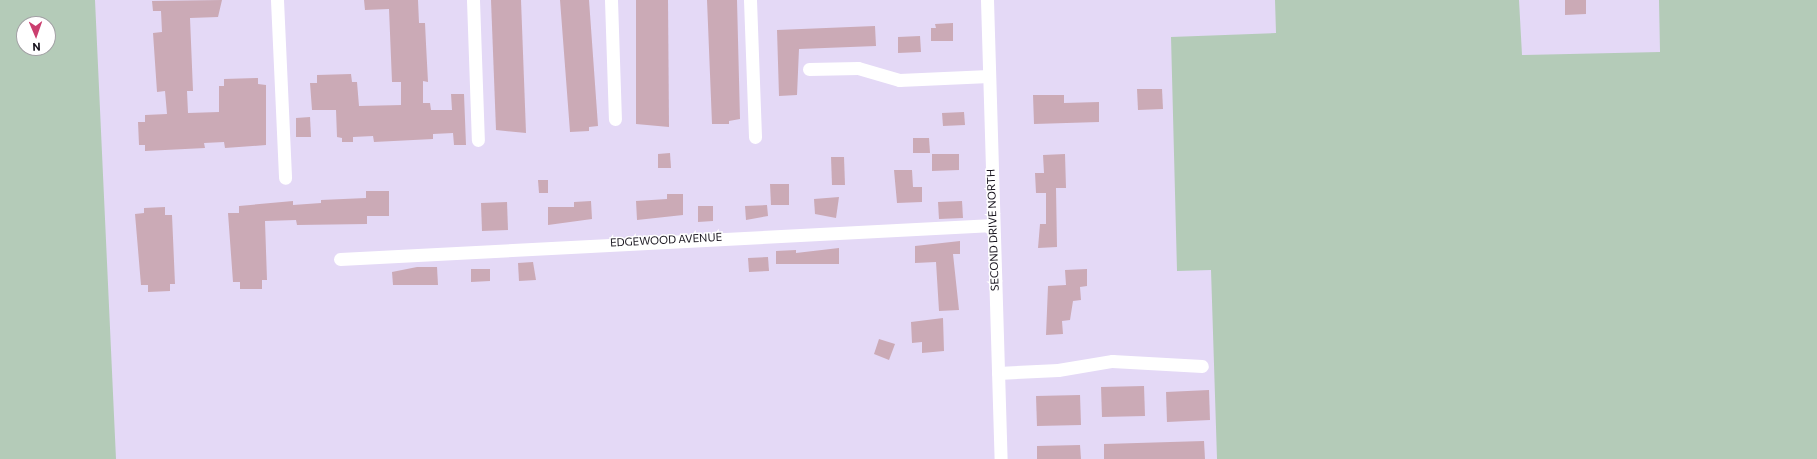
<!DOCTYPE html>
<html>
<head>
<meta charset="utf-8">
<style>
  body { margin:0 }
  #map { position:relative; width:1817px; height:459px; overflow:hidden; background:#e4d9f6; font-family:Commissioner,sans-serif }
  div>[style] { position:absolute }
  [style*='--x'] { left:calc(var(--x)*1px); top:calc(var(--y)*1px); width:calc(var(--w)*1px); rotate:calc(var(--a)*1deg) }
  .green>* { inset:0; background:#b4cbb8 }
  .building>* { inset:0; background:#cbaab6 }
  .minor>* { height:13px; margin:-6.5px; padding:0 6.5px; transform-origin:6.5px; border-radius:6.5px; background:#fff }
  span { translate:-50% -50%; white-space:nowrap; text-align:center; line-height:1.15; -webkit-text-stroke:3px #fff; paint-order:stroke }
  .street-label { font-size:11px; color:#19151f }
  .north { position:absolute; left:16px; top:16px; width:40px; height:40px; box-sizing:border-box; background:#fff; border:1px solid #a3a1a5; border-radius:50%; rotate:178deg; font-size:11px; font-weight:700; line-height:16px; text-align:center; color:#19151f }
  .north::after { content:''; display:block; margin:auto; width:14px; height:18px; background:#cb3f6f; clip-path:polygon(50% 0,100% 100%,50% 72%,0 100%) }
</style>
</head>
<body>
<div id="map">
  <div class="green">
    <i style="clip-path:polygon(evenodd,0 0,95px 0,116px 459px,0 459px,0 0,24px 24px,48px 24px,48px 48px,24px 48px,24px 24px)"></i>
    <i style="clip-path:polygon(1275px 0,1519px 0,1522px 55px,1660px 52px,1659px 0,1817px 0,1817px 459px,1217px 459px,1211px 270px,1177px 271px,1171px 37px,1276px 33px)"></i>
  </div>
  <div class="building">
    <i style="clip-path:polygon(222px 0,218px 17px,190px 18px,193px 91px,187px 91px,188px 113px,219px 112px,219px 86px,224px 86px,224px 79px,258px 78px,258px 84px,266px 85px,266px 145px,225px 148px,224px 142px,204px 143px,205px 148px,145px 151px,145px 145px,139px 145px,138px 122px,145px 122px,145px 115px,167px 114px,165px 91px,157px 92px,153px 33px,162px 32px,161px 11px,153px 11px,152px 1px)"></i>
    <i style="clip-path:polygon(364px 0,418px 0,419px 23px,425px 23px,426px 44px,428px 82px,423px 81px,423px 103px,430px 103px,431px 110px,452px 110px,451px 94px,464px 94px,466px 145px,454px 145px,453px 133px,433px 134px,433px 139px,374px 142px,373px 136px,353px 137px,353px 142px,342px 142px,342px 138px,337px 137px,336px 110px,312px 110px,310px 83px,317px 83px,317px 75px,351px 74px,352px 82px,357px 82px,359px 106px,401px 105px,401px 82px,392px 82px,389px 9px,365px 10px)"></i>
    <i style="clip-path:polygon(491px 0,521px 0,526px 133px,496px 130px)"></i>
    <i style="clip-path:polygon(560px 0,589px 0,598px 126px,589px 127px,589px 131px,570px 132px)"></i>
    <i style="clip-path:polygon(636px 0,668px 0,669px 127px,636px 124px)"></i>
    <i style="clip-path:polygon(707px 0,737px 0,740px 119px,729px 121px,729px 124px,712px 124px)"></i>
    <i style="clip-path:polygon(1565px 0,1586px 0,1586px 14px,1565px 15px)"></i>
    <i style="clip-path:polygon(953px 23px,953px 41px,931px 41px,931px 28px,936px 28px,935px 24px)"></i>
    <i style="clip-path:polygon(875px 26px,876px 46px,799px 49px,797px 95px,779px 96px,777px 30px)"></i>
    <i style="clip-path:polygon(920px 36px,921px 52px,898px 53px,898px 37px)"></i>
    <i style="clip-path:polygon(1137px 89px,1162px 89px,1163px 109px,1138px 110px)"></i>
    <i style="clip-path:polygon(1033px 95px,1064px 95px,1064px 103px,1099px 102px,1099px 122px,1034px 124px)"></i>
    <i style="clip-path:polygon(964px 112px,965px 125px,943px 126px,942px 113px)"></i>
    <i style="clip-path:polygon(310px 117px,311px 137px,296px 137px,296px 118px)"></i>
    <i style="clip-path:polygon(913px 138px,929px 138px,930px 153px,913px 153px)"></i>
    <i style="clip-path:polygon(670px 153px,671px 168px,658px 168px,658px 154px)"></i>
    <i style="clip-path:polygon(932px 154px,959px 154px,959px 170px,932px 171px)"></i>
    <i style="clip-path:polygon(1065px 154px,1066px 188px,1056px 188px,1057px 247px,1038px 248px,1040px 224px,1046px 224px,1046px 193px,1036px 193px,1035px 173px,1044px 173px,1043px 155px)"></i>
    <i style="clip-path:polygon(831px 157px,844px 157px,845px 185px,832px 185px)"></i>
    <i style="clip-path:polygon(894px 170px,912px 170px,913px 187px,922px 187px,922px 202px,897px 203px)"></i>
    <i style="clip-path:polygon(538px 180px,548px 180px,548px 193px,539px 193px)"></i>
    <i style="clip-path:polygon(770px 184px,789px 184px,789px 205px,771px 205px)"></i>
    <i style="clip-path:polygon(366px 191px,389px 191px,389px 216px,367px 216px,367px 224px,297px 225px,296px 220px,265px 221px,267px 280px,262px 280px,262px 289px,240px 289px,240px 282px,233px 282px,228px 213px,239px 213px,239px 206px,293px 201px,293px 205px,321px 203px,321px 200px,366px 198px)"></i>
    <i style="clip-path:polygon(667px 194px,683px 194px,683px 215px,637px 220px,636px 201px,667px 199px)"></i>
    <i style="clip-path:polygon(839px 197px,836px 218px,815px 214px,814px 199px)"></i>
    <i style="clip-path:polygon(591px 201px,592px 219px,548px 225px,548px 207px,574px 207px,574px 202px)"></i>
    <i style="clip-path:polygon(962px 201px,963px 218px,939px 219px,938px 202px)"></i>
    <i style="clip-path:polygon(507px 202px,508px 230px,482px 231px,481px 203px)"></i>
    <i style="clip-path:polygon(767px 205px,768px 216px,746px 220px,745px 206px)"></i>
    <i style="clip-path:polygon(698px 206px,713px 206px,713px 221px,698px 222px)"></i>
    <i style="clip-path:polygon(165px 207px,165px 215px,172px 215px,175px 284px,170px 284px,170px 291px,148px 292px,148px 285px,141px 285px,135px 214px,144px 213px,144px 208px)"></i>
    <i style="clip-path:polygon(960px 241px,960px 254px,953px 254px,959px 310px,939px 311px,936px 262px,915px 263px,915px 246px)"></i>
    <i style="clip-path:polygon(839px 248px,839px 264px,776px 264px,776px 251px,796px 250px,796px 253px)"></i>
    <i style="clip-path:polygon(768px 257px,769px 271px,749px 272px,748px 258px)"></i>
    <i style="clip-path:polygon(533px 262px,536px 280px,519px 281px,518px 263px)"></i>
    <i style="clip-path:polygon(417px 267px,437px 267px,438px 285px,393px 285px,392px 272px)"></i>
    <i style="clip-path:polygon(471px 269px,490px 269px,490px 281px,471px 282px)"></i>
    <i style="clip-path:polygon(1087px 269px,1087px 286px,1080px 287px,1081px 300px,1073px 301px,1070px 320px,1062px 321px,1063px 334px,1046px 335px,1048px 286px,1066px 285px,1065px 270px)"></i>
    <i style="clip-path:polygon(943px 318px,944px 351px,922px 353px,922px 342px,912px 343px,911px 322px)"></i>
    <i style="clip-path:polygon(879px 339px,895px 344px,889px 360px,874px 354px)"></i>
    <i style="clip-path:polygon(1144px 386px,1145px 416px,1102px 417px,1101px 387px)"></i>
    <i style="clip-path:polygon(1209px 390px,1210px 420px,1167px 422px,1166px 392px)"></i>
    <i style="clip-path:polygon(1080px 395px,1081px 425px,1037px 426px,1036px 396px)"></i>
    <i style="clip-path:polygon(1204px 441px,1205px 459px,1104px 459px,1104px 444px)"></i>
    <i style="clip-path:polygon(1080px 445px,1081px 459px,1037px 459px,1037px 446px)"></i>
  </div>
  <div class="minor">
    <i style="--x:277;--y:0;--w:178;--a:87.4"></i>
    <i style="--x:473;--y:0;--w:140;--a:88"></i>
    <i style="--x:611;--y:0;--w:119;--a:88.1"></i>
    <i style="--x:750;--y:0;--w:137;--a:87.9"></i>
    <i style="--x:987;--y:0;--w:459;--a:88.3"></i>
    <i style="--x:809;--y:69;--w:49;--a:-1.2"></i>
    <i style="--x:858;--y:68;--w:43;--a:16.3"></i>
    <i style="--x:899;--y:80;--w:90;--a:-2.5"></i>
    <i style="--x:340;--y:259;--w:654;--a:-2.98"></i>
    <i style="--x:998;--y:373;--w:60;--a:-2.9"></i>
    <i style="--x:1058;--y:370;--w:55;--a:-9.5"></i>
    <i style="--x:1112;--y:361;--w:90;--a:3.2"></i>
  </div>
  <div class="street-label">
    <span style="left:993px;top:230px;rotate:-92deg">SECOND DRIVE NORTH</span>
    <span style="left:666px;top:240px;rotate:-3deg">EDGEWOOD AVENUE</span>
  </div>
  <div class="north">N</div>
</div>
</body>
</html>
